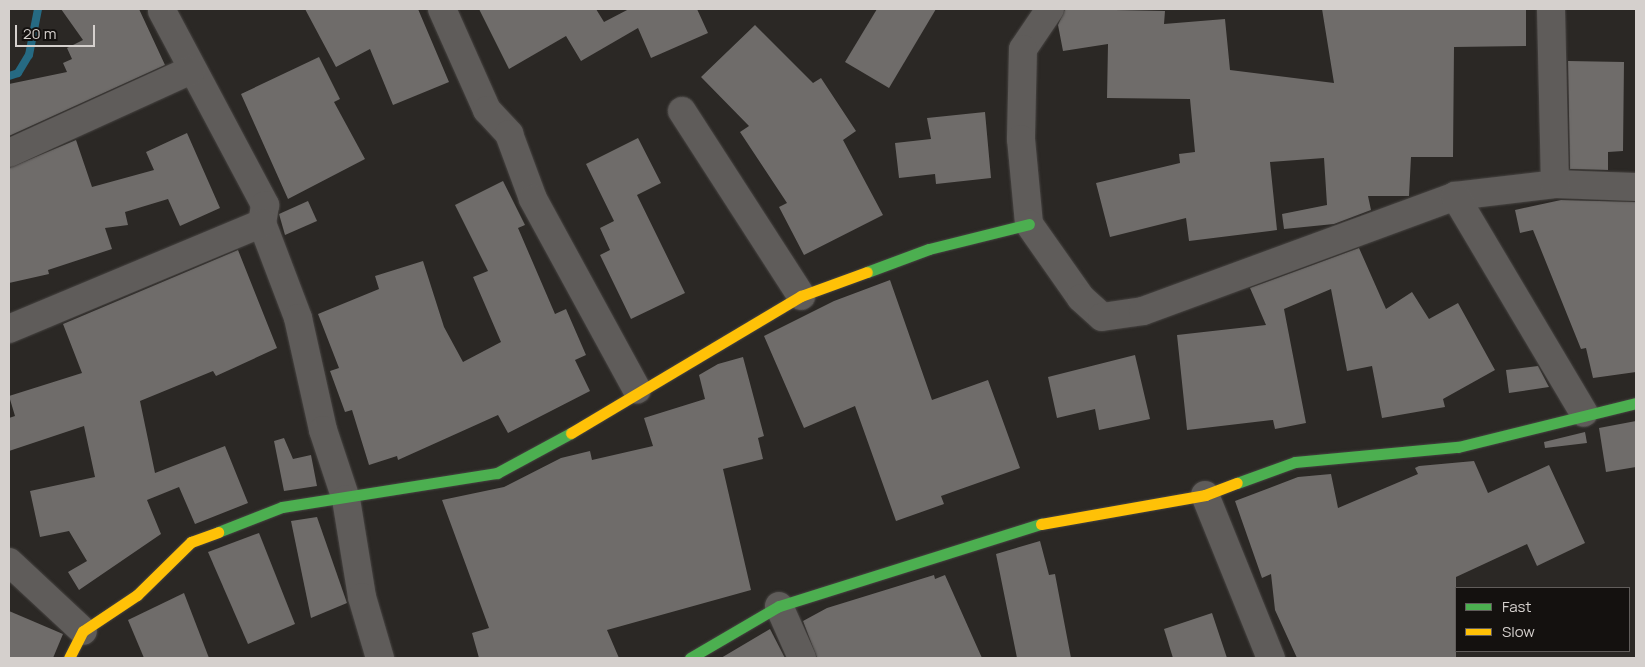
<!DOCTYPE html>
<html>
<head>
<meta charset="utf-8">
<style>
  body { margin:0 }
  #map { position:relative; width:1645px; height:667px; overflow:hidden; background:#2b2825; font-family:Manrope,sans-serif }
  div>[style] { position:absolute }
  [style*='--x'] { left:calc(var(--x)*1px); top:calc(var(--y)*1px); width:calc(var(--w)*1px); rotate:calc(var(--a)*1deg) }
  .stream>* { height:8px; margin:-4px; padding:0 4px; transform-origin:4px; border-radius:4px; background:#266a83 }
  .building>* { inset:0; background:#6f6c6a }
  .roads { filter:drop-shadow(0 0 1px #464341) drop-shadow(0 0 1px #464341) }
  .street>* { height:28px; margin:-14px; padding:0 14px; transform-origin:14px; border-radius:14px; background:#5f5c5a }
  .fast>* { height:11px; margin:-5.5px; padding:0 5.5px; transform-origin:5.5px; border-radius:5.5px; background:#4caf50 }
  .slow>* { height:11px; margin:-5.5px; padding:0 5.5px; transform-origin:5.5px; border-radius:5.5px; background:#ffc107 }
  span { translate:-50% -50%; white-space:nowrap; text-align:center; line-height:1.15; -webkit-text-stroke:5px #14110f; paint-order:stroke }
  .frame { position:absolute; inset:0; border:10px solid #d5d0cd; pointer-events:none }
  .legend { position:absolute; left:1455px; top:587px; width:175px; height:65px; box-sizing:border-box; background:#14110f; border:1px solid #615d5b; margin:0; padding:6px 9px; list-style:none; font-size:15px; color:#d5d0cd }
  .legend li { display:flex; align-items:center; gap:10px; height:25px }
  .legend b { width:25px; border:1px solid #615d5b }
  .scale { position:absolute; left:15px; top:25px; width:80px; height:22px; box-sizing:border-box; border:2px solid #d5d0cd; border-top:0; padding-left:6px; font-size:15px; line-height:18px; white-space:nowrap; color:#d5d0cd; -webkit-text-stroke:4px #14110f; paint-order:stroke }
</style>
</head>
<body>
<div id="map">
  <div class="stream">
    <i style="--x:9;--y:76;--w:9;--a:-18"></i>
    <i style="--x:18;--y:73;--w:21;--a:-59"></i>
    <i style="--x:29;--y:55;--w:47;--a:-78.9"></i>
  </div>
  <div class="building">
    <i style="clip-path:polygon(61px 9px,139px 9px,165px 65px,9px 136px,9px 84px,67px 72px,63px 63px,72px 59px,67px 48px,83px 40px)"></i>
    <i style="clip-path:polygon(305px 9px,418px 9px,449px 82px,393px 105px,370px 49px,336px 67px)"></i>
    <i style="clip-path:polygon(479px 9px,596px 9px,604px 22px,629px 9px,697px 9px,708px 33px,651px 58px,638px 28px,581px 61px,566px 36px,509px 69px)"></i>
    <i style="clip-path:polygon(877px 9px,936px 9px,889px 88px,845px 62px)"></i>
    <i style="clip-path:polygon(1065px 9px,1165px 11px,1164px 24px,1225px 19px,1230px 70px,1334px 83px,1322px 9px,1526px 9px,1526px 46px,1454px 47px,1453px 157px,1411px 157px,1409px 196px,1368px 196px,1371px 210px,1334px 224px,1284px 229px,1282px 214px,1327px 205px,1324px 158px,1270px 162px,1277px 230px,1189px 241px,1186px 218px,1110px 237px,1096px 183px,1180px 163px,1179px 154px,1195px 152px,1190px 99px,1107px 98px,1108px 44px,1063px 51px,1058px 25px)"></i>
    <i style="clip-path:polygon(755px 25px,813px 83px,821px 78px,856px 131px,843px 140px,883px 215px,804px 255px,779px 207px,787px 203px,740px 132px,749px 126px,701px 77px)"></i>
    <i style="clip-path:polygon(319px 57px,340px 99px,334px 102px,365px 159px,288px 199px,241px 94px)"></i>
    <i style="clip-path:polygon(1568px 61px,1624px 62px,1623px 151px,1608px 152px,1608px 170px,1570px 169px)"></i>
    <i style="clip-path:polygon(985px 112px,991px 178px,936px 184px,935px 174px,899px 178px,895px 143px,931px 139px,927px 118px)"></i>
    <i style="clip-path:polygon(187px 133px,220px 208px,180px 226px,168px 199px,125px 212px,128px 225px,105px 228px,112px 249px,48px 270px,49px 274px,9px 283px,9px 168px,76px 140px,92px 187px,154px 170px,146px 152px)"></i>
    <i style="clip-path:polygon(638px 138px,661px 183px,637px 195px,685px 293px,631px 319px,600px 255px,610px 250px,600px 228px,614px 221px,586px 164px)"></i>
    <i style="clip-path:polygon(503px 181px,525px 225px,518px 228px,555px 314px,566px 309px,586px 355px,575px 360px,590px 391px,508px 433px,498px 415px,398px 460px,397px 456px,369px 465px,352px 410px,345px 412px,330px 371px,339px 368px,318px 314px,379px 289px,375px 276px,423px 261px,444px 327px,463px 362px,501px 342px,473px 277px,488px 271px,455px 205px)"></i>
    <i style="clip-path:polygon(1561px 200px,1636px 202px,1636px 372px,1593px 378px,1586px 348px,1581px 349px,1533px 230px,1520px 233px,1515px 210px)"></i>
    <i style="clip-path:polygon(308px 201px,317px 221px,285px 235px,279px 214px)"></i>
    <i style="clip-path:polygon(1359px 248px,1386px 309px,1412px 292px,1429px 319px,1458px 303px,1495px 370px,1443px 399px,1445px 407px,1382px 418px,1372px 366px,1347px 371px,1331px 289px,1284px 309px,1306px 423px,1275px 429px,1273px 420px,1187px 430px,1177px 335px,1266px 325px,1250px 288px)"></i>
    <i style="clip-path:polygon(238px 250px,277px 348px,216px 376px,213px 371px,140px 401px,155px 473px,225px 446px,248px 503px,195px 524px,179px 487px,147px 500px,161px 534px,79px 590px,68px 572px,87px 561px,69px 531px,40px 537px,30px 491px,95px 477px,84px 426px,9px 451px,9px 418px,15px 416px,9px 396px,82px 373px,63px 324px)"></i>
    <i style="clip-path:polygon(890px 280px,932px 400px,988px 380px,1020px 468px,941px 496px,944px 504px,896px 521px,855px 406px,804px 428px,764px 336px,834px 301px)"></i>
    <i style="clip-path:polygon(1135px 355px,1150px 419px,1099px 430px,1095px 409px,1057px 418px,1048px 377px)"></i>
    <i style="clip-path:polygon(743px 357px,764px 436px,758px 438px,763px 459px,723px 469px,751px 590px,607px 630px,619px 658px,479px 658px,472px 633px,489px 628px,442px 500px,504px 487px,561px 458px,590px 451px,592px 460px,653px 446px,644px 418px,705px 399px,699px 375px,718px 364px)"></i>
    <i style="clip-path:polygon(1538px 366px,1549px 387px,1509px 393px,1506px 370px)"></i>
    <i style="clip-path:polygon(1636px 421px,1636px 467px,1606px 472px,1599px 428px)"></i>
    <i style="clip-path:polygon(1585px 432px,1587px 443px,1545px 448px,1544px 442px)"></i>
    <i style="clip-path:polygon(284px 438px,293px 459px,311px 455px,317px 486px,284px 491px,274px 441px)"></i>
    <i style="clip-path:polygon(1474px 461px,1488px 493px,1549px 465px,1585px 543px,1537px 566px,1527px 544px,1456px 577px,1456px 658px,1297px 658px,1275px 610px,1271px 574px,1262px 578px,1235px 501px,1298px 477px,1331px 474px,1338px 508px,1418px 474px,1415px 468px,1419px 466px)"></i>
    <i style="clip-path:polygon(317px 517px,347px 603px,311px 618px,291px 521px)"></i>
    <i style="clip-path:polygon(259px 533px,295px 624px,248px 644px,208px 552px)"></i>
    <i style="clip-path:polygon(1040px 541px,1049px 575px,1055px 574px,1071px 658px,1017px 658px,996px 554px)"></i>
    <i style="clip-path:polygon(934px 575px,935px 579px,945px 575px,982px 658px,817px 658px,803px 621px,827px 608px)"></i>
    <i style="clip-path:polygon(184px 593px,209px 658px,144px 658px,128px 620px)"></i>
    <i style="clip-path:polygon(9px 611px,63px 634px,53px 658px,9px 658px)"></i>
    <i style="clip-path:polygon(1212px 613px,1227px 658px,1173px 658px,1164px 629px)"></i>
    <i style="clip-path:polygon(770px 629px,785px 658px,721px 658px)"></i>
  </div>
  <div class="roads">
    <div class="street">
      <i style="--x:442;--y:9;--w:111;--a:66"></i>
      <i style="--x:487;--y:110;--w:33;--a:47"></i>
      <i style="--x:509;--y:134;--w:69;--a:69.7"></i>
      <i style="--x:533;--y:199;--w:217;--a:61.4"></i>
      <i style="--x:1050;--y:9;--w:48;--a:124"></i>
      <i style="--x:1023;--y:49;--w:90;--a:91.3"></i>
      <i style="--x:1021;--y:139;--w:85;--a:84.6"></i>
      <i style="--x:1029;--y:224;--w:90;--a:54.9"></i>
      <i style="--x:1081;--y:298;--w:28;--a:42"></i>
      <i style="--x:1102;--y:317;--w:41;--a:-8.3"></i>
      <i style="--x:1143;--y:311;--w:333;--a:-20.2"></i>
      <i style="--x:1455;--y:196;--w:101;--a:-6.8"></i>
      <i style="--x:1555;--y:184;--w:81;--a:2.1"></i>
      <i style="--x:1551;--y:9;--w:175;--a:88.7"></i>
      <i style="--x:162;--y:11;--w:220;--a:62"></i>
      <i style="--x:265;--y:205;--w:18;--a:99"></i>
      <i style="--x:262;--y:223;--w:102;--a:69.2"></i>
      <i style="--x:298;--y:318;--w:115;--a:77.4"></i>
      <i style="--x:323;--y:430;--w:73;--a:71.6"></i>
      <i style="--x:346;--y:499;--w:99;--a:80.7"></i>
      <i style="--x:362;--y:597;--w:64;--a:73.6"></i>
      <i style="--x:682;--y:111;--w:220;--a:57.2"></i>
      <i style="--x:9;--y:153;--w:200;--a:-24.5"></i>
      <i style="--x:1455;--y:196;--w:252;--a:59.3"></i>
      <i style="--x:9;--y:329;--w:274;--a:-22.7"></i>
      <i style="--x:1205;--y:495;--w:176;--a:68"></i>
      <i style="--x:9;--y:562;--w:101;--a:43"></i>
      <i style="--x:779;--y:606;--w:57;--a:66.1"></i>
    </div>
    <div class="fast">
      <i style="--x:867;--y:272;--w:66;--a:-20.4"></i>
      <i style="--x:929;--y:249;--w:103;--a:-14"></i>
      <i style="--x:1237;--y:483;--w:62;--a:-19.9"></i>
      <i style="--x:1295;--y:462;--w:164;--a:-5.3"></i>
      <i style="--x:1458;--y:447;--w:183;--a:-13.9"></i>
      <i style="--x:218;--y:532;--w:69;--a:-21.3"></i>
      <i style="--x:282;--y:507;--w:218;--a:-9"></i>
      <i style="--x:497;--y:473;--w:84;--a:-28.4"></i>
      <i style="--x:690;--y:658;--w:103;--a:-30.3"></i>
      <i style="--x:779;--y:606;--w:275;--a:-17.4"></i>
    </div>
    <div class="slow">
      <i style="--x:571;--y:433;--w:268;--a:-30.8"></i>
      <i style="--x:801;--y:296;--w:70;--a:-20"></i>
      <i style="--x:1041;--y:524;--w:167;--a:-10"></i>
      <i style="--x:1205;--y:495;--w:34;--a:-21"></i>
      <i style="--x:69;--y:658;--w:30;--a:-63"></i>
      <i style="--x:83;--y:631;--w:65;--a:-33.7"></i>
      <i style="--x:137;--y:595;--w:76;--a:-44.5"></i>
      <i style="--x:191;--y:542;--w:29;--a:-20"></i>
    </div>
  </div>
  <div class="frame"></div>
  <ul class="legend">
  <li><b style="height:6px;background:#4caf50"></b>Fast</li>
  <li><b style="height:6px;background:#ffc107"></b>Slow</li>
  </ul>
  <div class="scale">20 m</div>
</div>
</body>
</html>
